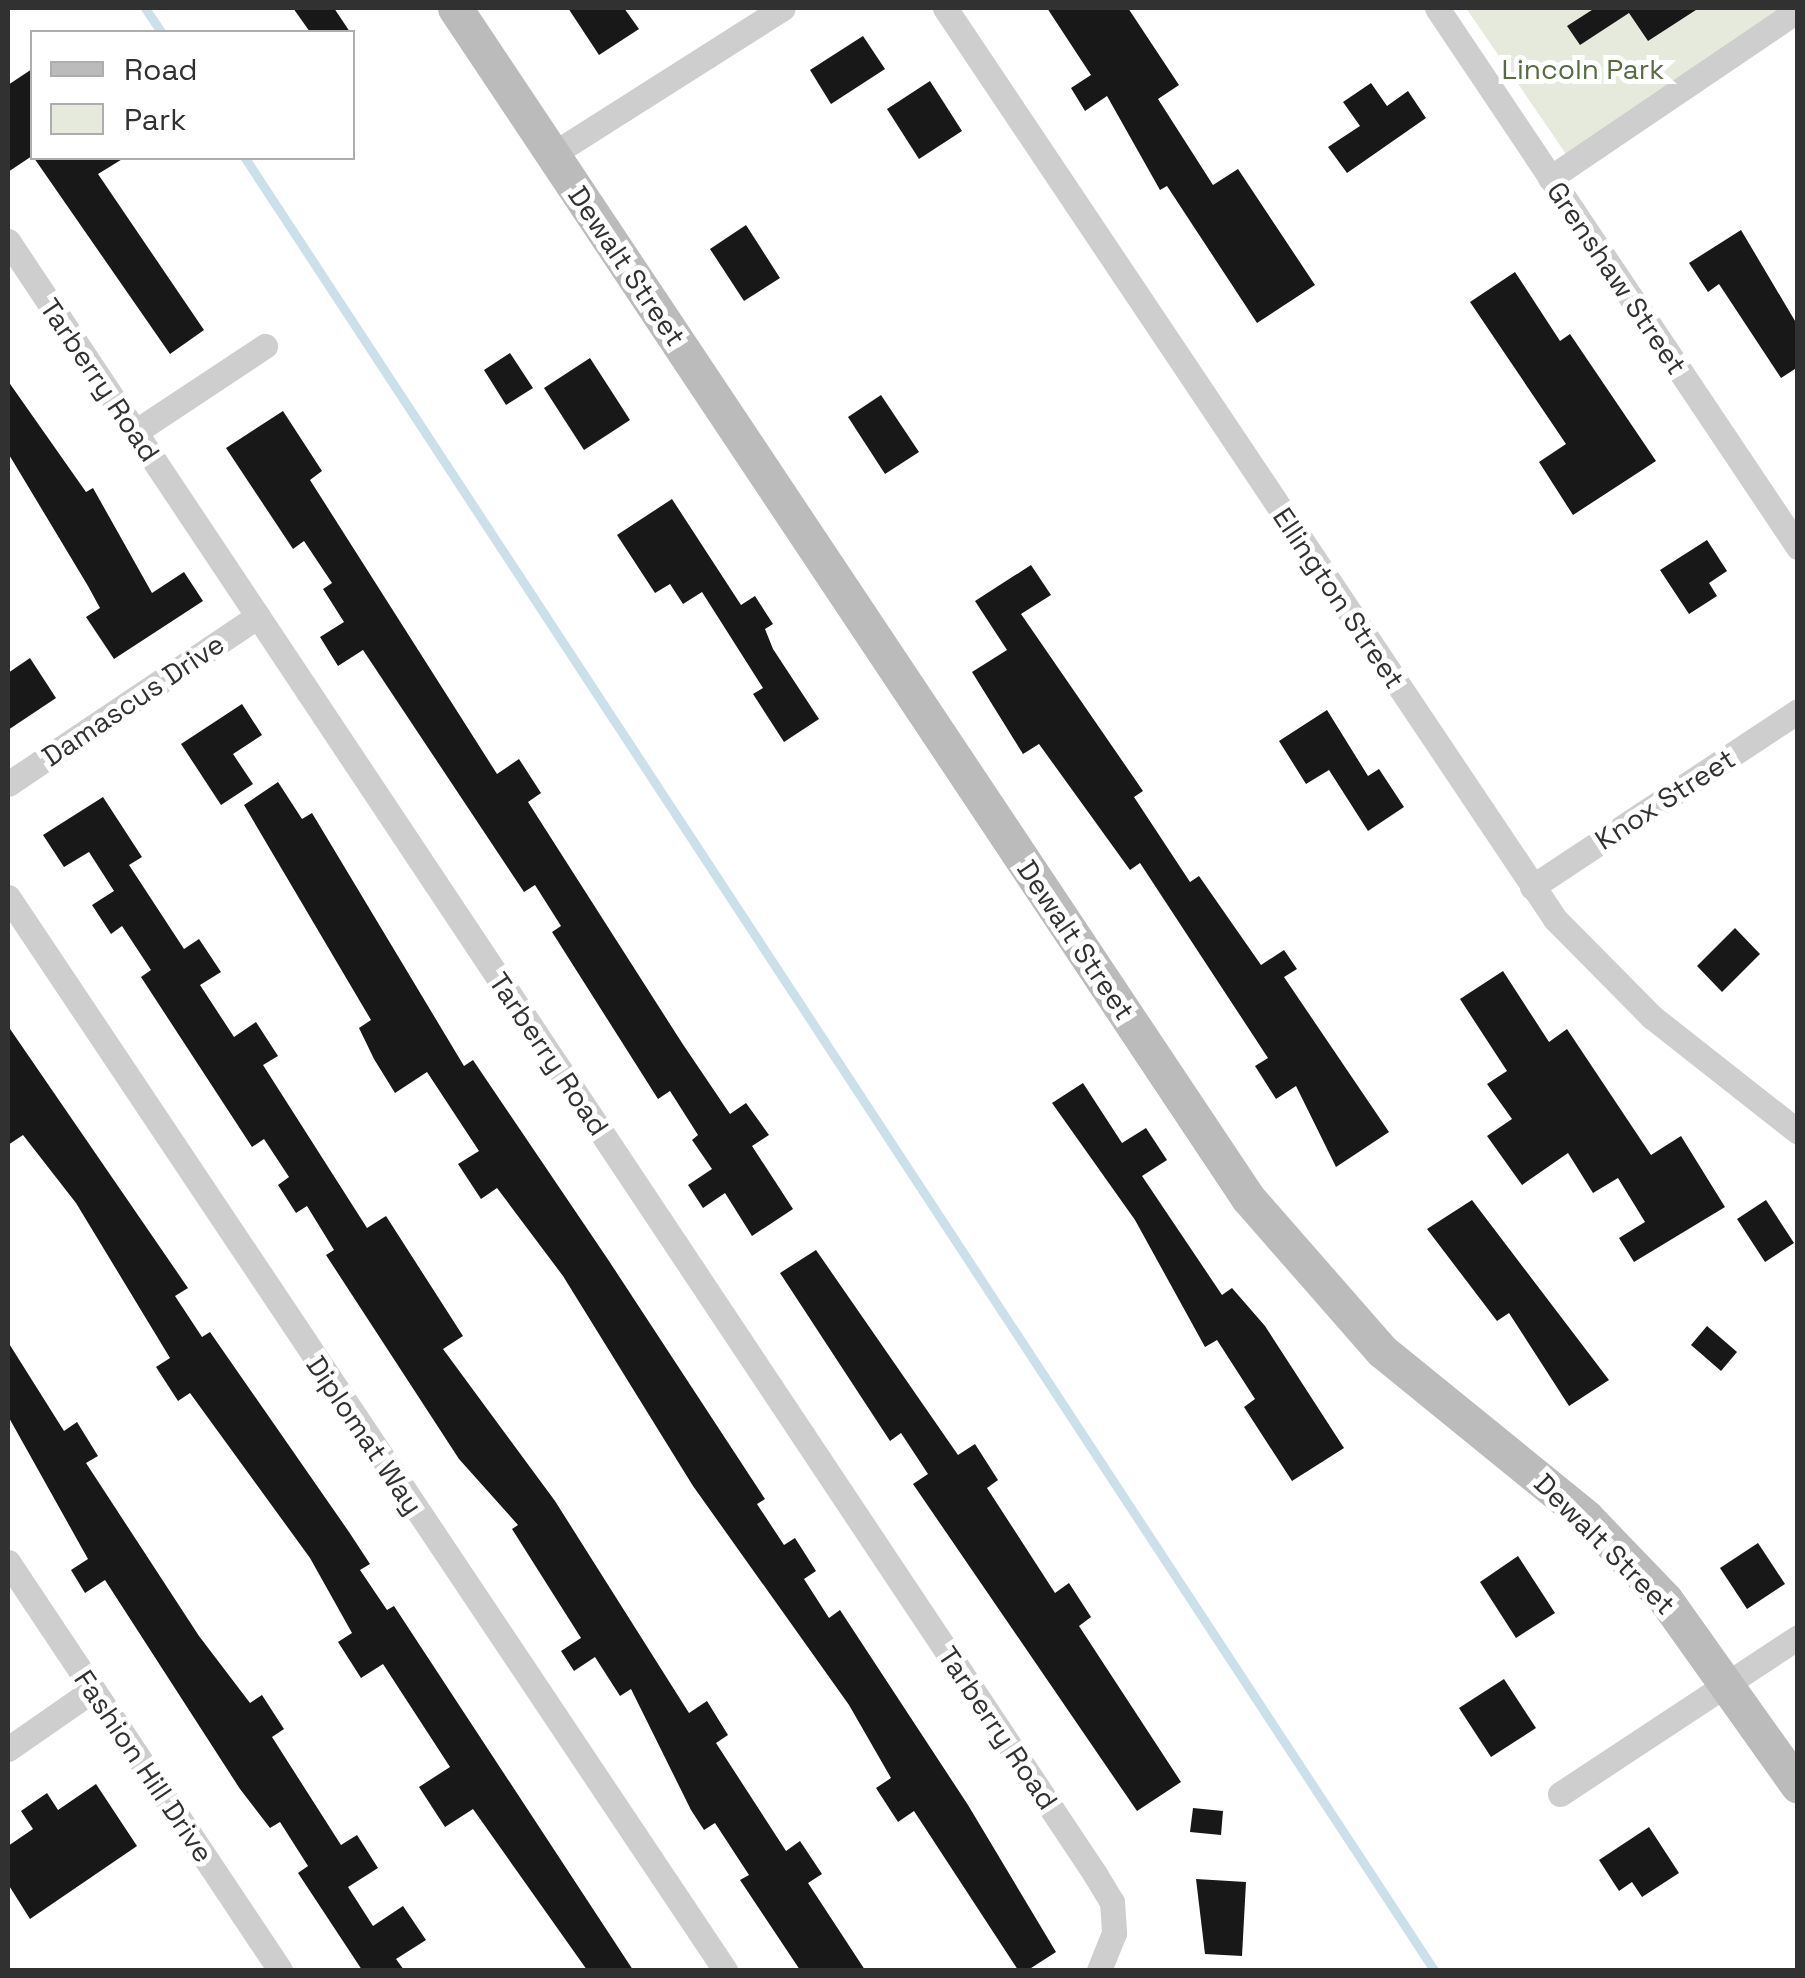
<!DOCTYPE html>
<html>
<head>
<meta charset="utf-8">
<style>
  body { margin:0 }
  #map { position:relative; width:1805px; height:1978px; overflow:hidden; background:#fff; font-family:"Space Grotesk",sans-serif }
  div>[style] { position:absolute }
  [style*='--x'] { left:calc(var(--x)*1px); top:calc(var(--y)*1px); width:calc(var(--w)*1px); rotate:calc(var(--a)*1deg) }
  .green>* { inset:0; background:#e5eadd }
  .stream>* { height:9px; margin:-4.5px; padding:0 4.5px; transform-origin:4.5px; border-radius:4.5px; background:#cbe0e9 }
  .building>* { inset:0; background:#181818 }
  .street>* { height:25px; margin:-12.5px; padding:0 12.5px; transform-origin:12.5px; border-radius:12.5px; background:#cecece }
  .secondary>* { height:35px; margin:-17.5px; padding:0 17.5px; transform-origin:17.5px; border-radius:17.5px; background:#bbb }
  span { translate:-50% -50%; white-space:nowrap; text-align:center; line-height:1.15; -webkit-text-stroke:10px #fff; paint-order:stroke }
  .park-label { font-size:28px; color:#586b40 }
  .street-label { font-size:28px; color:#313131 }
  .frame { position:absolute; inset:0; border:10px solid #313131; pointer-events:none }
  .legend { position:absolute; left:30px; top:30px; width:325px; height:130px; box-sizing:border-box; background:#fff; border:2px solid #adadad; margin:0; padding:12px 18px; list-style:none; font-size:30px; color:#313131 }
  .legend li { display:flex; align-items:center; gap:20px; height:50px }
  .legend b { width:50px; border:2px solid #adadad }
</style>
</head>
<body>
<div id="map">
  <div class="green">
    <i style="clip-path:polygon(1466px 8px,1788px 8px,1566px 154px)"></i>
  </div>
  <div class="stream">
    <i style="--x:145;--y:8;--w:29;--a:56"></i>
    <i style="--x:245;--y:158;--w:2167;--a:56.73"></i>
  </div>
  <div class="building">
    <i style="clip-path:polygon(293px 8px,334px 8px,350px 32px,310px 32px)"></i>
    <i style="clip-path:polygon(568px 8px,624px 8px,639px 29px,599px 55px)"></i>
    <i style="clip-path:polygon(1047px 8px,1128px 8px,1179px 85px,1158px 99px,1213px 185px,1238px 169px,1315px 285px,1257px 323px,1167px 186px,1160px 190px,1107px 96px,1085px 111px,1071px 88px,1091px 75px)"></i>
    <i style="clip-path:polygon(1595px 8px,1699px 8px,1648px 41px,1629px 13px,1580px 45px,1567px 26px)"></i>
    <i style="clip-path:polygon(863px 36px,885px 69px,831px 104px,810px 70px)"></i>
    <i style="clip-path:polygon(32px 69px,32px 156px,8px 172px,8px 85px)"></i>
    <i style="clip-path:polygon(930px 81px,962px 131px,919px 159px,887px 109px)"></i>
    <i style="clip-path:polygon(1371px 83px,1387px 106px,1408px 91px,1426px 118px,1347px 173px,1328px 147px,1360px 126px,1343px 102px)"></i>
    <i style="clip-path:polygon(34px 158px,124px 158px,98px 174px,204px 330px,170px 354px)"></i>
    <i style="clip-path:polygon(746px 225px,780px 278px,744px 301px,710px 249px)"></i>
    <i style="clip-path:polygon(1741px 230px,1798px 326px,1798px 367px,1781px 378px,1719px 284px,1708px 292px,1689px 263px)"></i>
    <i style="clip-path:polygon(1515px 272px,1560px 341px,1570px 334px,1656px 461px,1573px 515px,1539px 462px,1566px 444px,1470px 302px)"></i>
    <i style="clip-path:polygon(510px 353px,533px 388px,506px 405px,484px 370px)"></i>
    <i style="clip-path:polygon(590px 358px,630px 420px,584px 450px,544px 388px)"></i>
    <i style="clip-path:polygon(8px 381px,86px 492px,93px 488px,152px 593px,184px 572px,203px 601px,114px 659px,86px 617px,100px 608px,88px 586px,8px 453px)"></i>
    <i style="clip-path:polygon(881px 395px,919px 452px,885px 474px,848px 417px)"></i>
    <i style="clip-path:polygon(283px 411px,322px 471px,310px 480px,497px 774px,519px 759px,541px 793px,528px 802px,682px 1043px,730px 1114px,746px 1103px,769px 1135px,752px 1146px,793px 1209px,752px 1236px,725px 1193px,703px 1208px,688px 1185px,712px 1169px,692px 1140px,698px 1135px,670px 1091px,658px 1099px,552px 932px,561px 926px,535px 885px,524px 892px,363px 650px,338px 666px,320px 637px,344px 622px,323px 589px,332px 583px,304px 541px,293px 549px,226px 448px)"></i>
    <i style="clip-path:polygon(672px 499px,741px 605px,755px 596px,773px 624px,765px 629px,773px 649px,819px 719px,784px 742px,753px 694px,763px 688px,702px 592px,683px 604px,670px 584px,655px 593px,617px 535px)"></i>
    <i style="clip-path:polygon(1707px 540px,1727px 571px,1709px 583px,1717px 596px,1689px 614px,1660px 570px)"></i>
    <i style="clip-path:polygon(1031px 565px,1051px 595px,1021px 614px,1143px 791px,1134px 797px,1190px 882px,1199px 876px,1261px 965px,1284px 950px,1297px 969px,1284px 977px,1389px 1132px,1336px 1167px,1296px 1086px,1276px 1099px,1255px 1066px,1268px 1058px,1140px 863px,1130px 870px,1039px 744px,1023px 754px,972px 672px,1007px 650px,975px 601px)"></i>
    <i style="clip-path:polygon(30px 658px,56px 698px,8px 730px,8px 673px)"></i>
    <i style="clip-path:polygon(242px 704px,262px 735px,233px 754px,253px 784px,221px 805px,181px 744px)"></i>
    <i style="clip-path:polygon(1327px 710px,1368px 776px,1379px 769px,1404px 807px,1368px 831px,1329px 770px,1306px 784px,1279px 741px)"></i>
    <i style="clip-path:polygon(278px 782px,302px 819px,312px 813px,464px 1066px,473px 1060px,609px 1261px,765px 1499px,757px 1504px,784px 1545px,795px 1538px,816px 1571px,804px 1579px,829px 1618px,840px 1610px,968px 1805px,1056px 1952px,1028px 1970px,1018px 1970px,914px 1811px,898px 1822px,876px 1788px,891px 1778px,849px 1705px,693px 1486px,563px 1276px,497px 1188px,481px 1199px,458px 1164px,479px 1151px,427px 1072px,395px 1093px,374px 1059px,359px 1028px,371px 1020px,244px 805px)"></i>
    <i style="clip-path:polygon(103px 797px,142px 857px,129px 865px,184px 949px,199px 939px,221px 972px,200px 985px,234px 1037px,256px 1022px,278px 1056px,263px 1065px,367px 1228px,386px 1216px,463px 1336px,443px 1349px,555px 1501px,689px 1713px,707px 1701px,728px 1735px,716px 1743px,786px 1851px,800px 1841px,822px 1874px,808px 1883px,865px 1970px,800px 1970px,740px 1880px,749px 1875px,715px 1823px,704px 1830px,691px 1810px,631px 1689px,620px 1696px,595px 1657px,574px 1671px,561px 1651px,581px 1638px,512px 1529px,518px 1525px,459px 1459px,326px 1255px,334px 1250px,307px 1206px,296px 1213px,278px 1185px,289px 1177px,264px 1139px,252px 1147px,141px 977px,151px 970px,122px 926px,111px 934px,92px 905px,114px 891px,89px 852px,64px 867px,43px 835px)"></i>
    <i style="clip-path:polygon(1735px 928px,1760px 954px,1722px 992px,1697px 966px)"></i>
    <i style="clip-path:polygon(1503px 971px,1549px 1042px,1567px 1029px,1651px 1155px,1681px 1136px,1725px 1207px,1634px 1262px,1619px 1238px,1645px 1222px,1618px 1178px,1593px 1193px,1568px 1153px,1522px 1185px,1487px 1136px,1512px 1119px,1487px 1084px,1507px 1071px,1460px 999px)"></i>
    <i style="clip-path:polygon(8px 1026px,188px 1288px,175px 1296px,202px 1337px,210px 1332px,349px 1532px,370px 1564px,360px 1570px,387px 1610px,394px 1606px,633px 1970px,587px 1970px,473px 1809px,445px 1827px,419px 1787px,450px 1767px,383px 1664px,361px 1678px,338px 1642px,352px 1633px,310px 1558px,190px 1393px,178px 1401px,156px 1367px,170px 1358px,76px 1203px,23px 1135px,8px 1145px)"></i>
    <i style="clip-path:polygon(1083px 1083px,1122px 1143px,1146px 1128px,1167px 1160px,1142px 1176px,1222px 1295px,1232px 1288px,1265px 1326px,1344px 1448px,1292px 1481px,1244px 1407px,1255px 1399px,1217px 1340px,1205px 1347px,1135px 1220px,1052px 1103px)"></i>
    <i style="clip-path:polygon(1472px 1200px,1609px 1380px,1569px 1406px,1509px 1313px,1497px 1321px,1427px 1229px)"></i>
    <i style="clip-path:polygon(1766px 1200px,1794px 1243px,1765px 1262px,1737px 1219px)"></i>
    <i style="clip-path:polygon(816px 1250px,958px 1455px,975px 1444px,998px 1480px,987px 1488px,1055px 1593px,1069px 1583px,1091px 1617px,1079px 1626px,1181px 1782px,1137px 1811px,913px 1484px,928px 1474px,901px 1433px,890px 1441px,780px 1273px)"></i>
    <i style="clip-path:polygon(1707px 1326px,1737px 1352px,1721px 1371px,1691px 1345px)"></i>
    <i style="clip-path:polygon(8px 1342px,64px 1431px,77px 1422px,98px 1456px,86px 1463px,199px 1636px,250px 1703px,262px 1695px,284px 1729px,272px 1737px,341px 1845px,357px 1835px,378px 1868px,348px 1887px,373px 1926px,403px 1906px,426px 1940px,396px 1959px,404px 1970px,362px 1970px,298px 1873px,308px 1866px,280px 1822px,270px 1828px,240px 1789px,105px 1580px,85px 1593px,71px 1570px,88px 1559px,8px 1416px)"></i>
    <i style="clip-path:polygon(1758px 1543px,1785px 1584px,1747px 1609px,1720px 1568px)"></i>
    <i style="clip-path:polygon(1518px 1556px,1555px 1613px,1516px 1638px,1480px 1582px)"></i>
    <i style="clip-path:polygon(1504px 1679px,1536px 1728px,1491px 1757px,1459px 1708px)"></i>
    <i style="clip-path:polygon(96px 1784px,137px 1846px,30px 1919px,8px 1884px,8px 1846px,33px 1829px,21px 1811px,47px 1793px,58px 1810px)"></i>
    <i style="clip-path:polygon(1193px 1808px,1223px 1811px,1221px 1835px,1190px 1832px)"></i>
    <i style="clip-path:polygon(1649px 1827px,1679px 1873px,1642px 1897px,1632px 1882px,1619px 1891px,1599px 1860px)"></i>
    <i style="clip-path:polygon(1196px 1879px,1246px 1882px,1242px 1956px,1205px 1954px)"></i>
  </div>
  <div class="street">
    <i style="--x:945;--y:8;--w:1096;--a:56.19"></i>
    <i style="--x:1555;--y:919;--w:138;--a:45.3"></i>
    <i style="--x:1652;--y:1017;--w:186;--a:38.2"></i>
    <i style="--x:1437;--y:8;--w:649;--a:56.19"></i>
    <i style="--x:553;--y:154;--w:272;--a:-32.4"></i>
    <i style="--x:1550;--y:178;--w:300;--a:-34.1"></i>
    <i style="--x:8;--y:241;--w:1962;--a:56.35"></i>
    <i style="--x:1095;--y:1874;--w:33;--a:59"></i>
    <i style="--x:1112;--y:1902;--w:31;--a:86"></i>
    <i style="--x:1114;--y:1933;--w:40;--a:112"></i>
    <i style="--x:135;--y:432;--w:156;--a:-33.5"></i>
    <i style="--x:8;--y:784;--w:301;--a:-33.9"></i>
    <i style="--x:1532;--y:887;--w:319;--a:-33.5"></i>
    <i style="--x:8;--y:897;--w:1291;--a:56.25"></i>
    <i style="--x:8;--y:1562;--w:490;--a:56.3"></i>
    <i style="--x:8;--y:1749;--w:103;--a:-34.8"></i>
    <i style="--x:1560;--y:1794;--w:285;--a:-33.4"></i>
  </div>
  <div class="secondary">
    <i style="--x:455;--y:8;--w:1430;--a:56.32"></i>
    <i style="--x:1248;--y:1198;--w:203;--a:48.8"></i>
    <i style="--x:1382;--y:1351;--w:263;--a:39.1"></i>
    <i style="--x:1586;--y:1517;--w:114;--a:46.1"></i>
    <i style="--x:1665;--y:1599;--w:229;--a:54.6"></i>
  </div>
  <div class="park-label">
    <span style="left:1583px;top:69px">Lincoln Park</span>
  </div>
  <div class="street-label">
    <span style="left:627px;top:266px;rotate:56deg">Dewalt Street</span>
    <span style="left:1617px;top:278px;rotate:56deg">Grenshaw Street</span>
    <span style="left:100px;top:380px;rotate:56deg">Tarberry Road</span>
    <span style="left:1339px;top:598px;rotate:56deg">Ellington Street</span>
    <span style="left:133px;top:700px;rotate:-34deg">Damascus Drive</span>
    <span style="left:1665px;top:799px;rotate:-33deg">Knox Street</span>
    <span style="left:1076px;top:940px;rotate:56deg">Dewalt Street</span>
    <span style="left:549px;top:1054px;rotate:56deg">Tarberry Road</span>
    <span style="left:365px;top:1435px;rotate:56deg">Diplomat Way</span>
    <span style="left:1605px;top:1544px;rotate:45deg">Dewalt Street</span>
    <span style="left:998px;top:1728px;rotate:56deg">Tarberry Road</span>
    <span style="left:144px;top:1766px;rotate:56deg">Fashion Hill Drive</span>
  </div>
  <div class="frame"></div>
  <ul class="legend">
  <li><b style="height:12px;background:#bbb"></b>Road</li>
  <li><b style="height:28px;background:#e5eadd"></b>Park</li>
  </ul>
</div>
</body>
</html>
